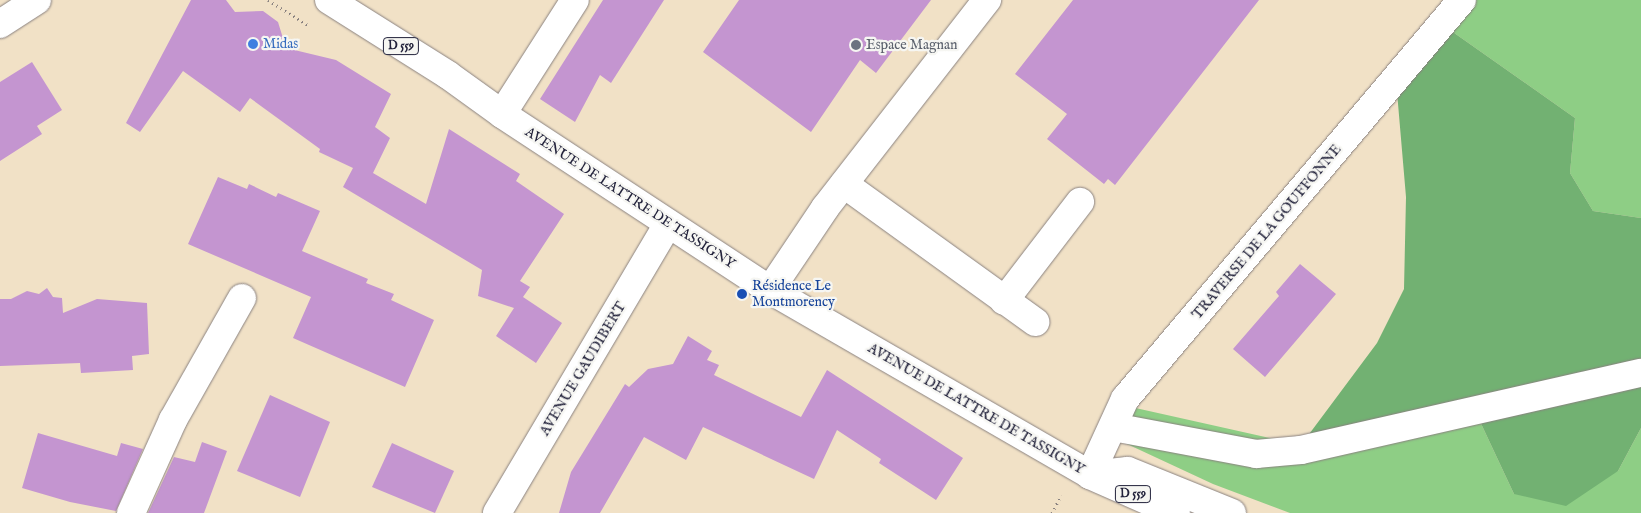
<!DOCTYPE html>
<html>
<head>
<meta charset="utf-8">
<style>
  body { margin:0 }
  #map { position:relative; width:1641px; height:513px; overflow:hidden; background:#f1e1c6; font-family:"IM FELL English",serif }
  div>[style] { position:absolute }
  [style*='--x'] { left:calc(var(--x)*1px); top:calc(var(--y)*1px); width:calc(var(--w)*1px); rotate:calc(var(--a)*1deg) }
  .green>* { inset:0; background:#8ece85 }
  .forest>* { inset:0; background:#72b172 }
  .building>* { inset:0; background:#c495d0 }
  .path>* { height:3px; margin-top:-1.5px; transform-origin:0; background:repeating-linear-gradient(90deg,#8a8280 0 1px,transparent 0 5px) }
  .roads { filter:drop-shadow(0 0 1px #8a8280) drop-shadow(0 0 1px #8a8280) }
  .minor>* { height:28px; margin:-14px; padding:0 14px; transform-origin:14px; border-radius:14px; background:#fff }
  .major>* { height:28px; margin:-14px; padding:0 14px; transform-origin:14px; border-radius:14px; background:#fff }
  .dots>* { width:14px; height:14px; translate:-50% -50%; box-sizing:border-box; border:2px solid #f6f6f2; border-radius:50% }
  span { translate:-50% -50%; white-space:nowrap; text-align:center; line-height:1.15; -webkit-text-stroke:4.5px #f6f6f2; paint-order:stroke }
  .shield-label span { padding:1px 4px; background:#f6f6f2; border:1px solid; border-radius:4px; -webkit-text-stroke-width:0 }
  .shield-label { font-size:12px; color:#22223b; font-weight:700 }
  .shop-label { font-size:14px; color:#366cbe }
  .left { translate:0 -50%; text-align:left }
  .worship-label { font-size:14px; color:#5b616d }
  .street-label { font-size:14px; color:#22223b }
  .transit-label { font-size:14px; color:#164399 }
</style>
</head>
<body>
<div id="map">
  <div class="green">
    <i style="clip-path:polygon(1474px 0,1641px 0,1641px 218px,1593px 211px,1570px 173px,1575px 118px,1450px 30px)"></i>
    <i style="clip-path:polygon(1469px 398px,1514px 494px,1618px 471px,1641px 428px,1641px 513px,1290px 513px,1213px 484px,1127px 444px,1124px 437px,1131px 407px,1301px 445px)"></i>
  </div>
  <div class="forest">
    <i style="clip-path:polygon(1450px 30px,1575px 118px,1570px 173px,1593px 211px,1641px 218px,1641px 428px,1618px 471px,1566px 506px,1514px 494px,1469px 398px,1301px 445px,1377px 343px,1404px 289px,1406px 197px,1397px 92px)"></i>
  </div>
  <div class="building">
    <i style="clip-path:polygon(191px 0,226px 0,235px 12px,263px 11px,278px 22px,286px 48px,336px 60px,391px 94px,375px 127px,390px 138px,373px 173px,426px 204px,449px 129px,520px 174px,516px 181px,564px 214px,520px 281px,530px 287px,523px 297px,562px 323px,536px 363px,496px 336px,514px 308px,478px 296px,482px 270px,343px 187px,353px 168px,319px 152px,320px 149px,250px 98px,240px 112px,183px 71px,140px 132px,126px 123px)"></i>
    <i style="clip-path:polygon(603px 0,664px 0,611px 83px,600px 75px,575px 122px,540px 99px)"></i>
    <i style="clip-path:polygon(739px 0,931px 0,876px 73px,860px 60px,811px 132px,703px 52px)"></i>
    <i style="clip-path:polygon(1073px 0,1259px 0,1115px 185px,1108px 179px,1104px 184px,1047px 139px,1067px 114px,1015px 74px)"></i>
    <i style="clip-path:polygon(32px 62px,62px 110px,37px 126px,42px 134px,0 161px,0 82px)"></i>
    <i style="clip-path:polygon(218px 177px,247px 189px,249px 184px,276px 197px,278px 193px,320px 211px,302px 251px,368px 279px,366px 283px,394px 294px,391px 300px,434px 320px,405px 387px,293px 338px,311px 297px,188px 244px)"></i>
    <i style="clip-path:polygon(1300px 264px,1336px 294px,1265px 377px,1233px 349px,1279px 296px,1276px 292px)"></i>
    <i style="clip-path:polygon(47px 288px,53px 297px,62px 298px,63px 313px,97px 299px,147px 303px,149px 354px,132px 356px,133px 370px,81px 373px,80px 363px,0 366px,0 299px,11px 299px,27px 291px,39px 294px)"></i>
    <i style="clip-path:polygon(688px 336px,712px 351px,707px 360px,719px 365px,714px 375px,801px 417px,827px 370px,963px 458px,936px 500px,879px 463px,881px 459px,837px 430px,814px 479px,703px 427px,686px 460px,644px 437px,600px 513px,559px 513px,571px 472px,625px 384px,629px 387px,648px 369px,673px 364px)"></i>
    <i style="clip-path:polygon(270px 395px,330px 422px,300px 497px,237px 471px)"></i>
    <i style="clip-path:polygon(38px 433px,117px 456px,121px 443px,143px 449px,116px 511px,70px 502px,22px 488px)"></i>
    <i style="clip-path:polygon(202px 442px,227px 451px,204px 513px,148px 513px,174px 457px,195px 462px)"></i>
    <i style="clip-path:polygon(392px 443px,454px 471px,435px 513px,372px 487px)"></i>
  </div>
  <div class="path">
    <i style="--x:268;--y:0;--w:47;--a:32"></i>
    <i style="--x:1052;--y:513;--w:20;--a:-63"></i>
  </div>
  <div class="roads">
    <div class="minor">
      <i style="--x:0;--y:24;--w:44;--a:-33"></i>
      <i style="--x:502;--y:114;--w:135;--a:-57.4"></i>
      <i style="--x:844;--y:184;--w:236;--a:35.8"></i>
      <i style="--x:770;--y:290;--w:99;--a:-56.1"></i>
      <i style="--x:825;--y:208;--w:264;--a:-52.1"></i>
      <i style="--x:1004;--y:301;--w:125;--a:-52.5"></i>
      <i style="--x:1113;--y:427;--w:146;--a:10.7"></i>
      <i style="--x:1256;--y:454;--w:45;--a:-5.1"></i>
      <i style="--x:1301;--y:450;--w:349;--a:-12.8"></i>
      <i style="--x:1090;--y:475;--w:84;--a:-65.3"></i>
      <i style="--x:1125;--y:399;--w:522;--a:-49.82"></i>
      <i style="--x:1090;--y:475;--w:38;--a:-6"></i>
      <i style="--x:1128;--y:471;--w:112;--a:22"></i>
      <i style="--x:131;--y:513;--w:102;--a:-65.7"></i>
      <i style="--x:173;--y:420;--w:140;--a:-60.5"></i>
      <i style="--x:497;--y:513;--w:336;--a:-59.4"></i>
    </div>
    <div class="major">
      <i style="--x:329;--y:0;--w:141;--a:32.2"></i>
      <i style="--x:448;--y:75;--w:67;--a:35.8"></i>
      <i style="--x:502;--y:114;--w:321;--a:33.3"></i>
      <i style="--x:770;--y:290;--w:370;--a:30"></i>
      <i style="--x:1090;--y:475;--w:94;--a:23.8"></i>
    </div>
  </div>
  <div class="dots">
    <i style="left:253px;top:44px;background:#3f7fe0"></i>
    <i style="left:856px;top:45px;background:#6b7280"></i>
    <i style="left:742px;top:294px;background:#1a4fb4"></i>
  </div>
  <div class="shield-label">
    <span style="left:401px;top:46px">D 559</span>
    <span style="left:1133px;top:494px">D 559</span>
  </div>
  <div class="shop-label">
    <span class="left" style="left:263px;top:44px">Midas</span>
  </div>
  <div class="worship-label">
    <span class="left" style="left:866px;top:45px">Espace Magnan</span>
  </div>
  <div class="street-label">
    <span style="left:630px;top:198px;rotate:33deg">AVENUE DE LATTRE DE TASSIGNY</span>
    <span style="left:1267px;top:232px;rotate:-50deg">TRAVERSE DE LA GOUFFONNE</span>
    <span style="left:583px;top:369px;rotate:-59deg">AVENUE GAUDIBERT</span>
    <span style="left:976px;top:409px;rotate:30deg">AVENUE DE LATTRE DE TASSIGNY</span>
  </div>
  <div class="transit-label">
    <span class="left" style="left:752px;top:294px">Résidence Le<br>Montmorency</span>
  </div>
</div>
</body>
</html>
